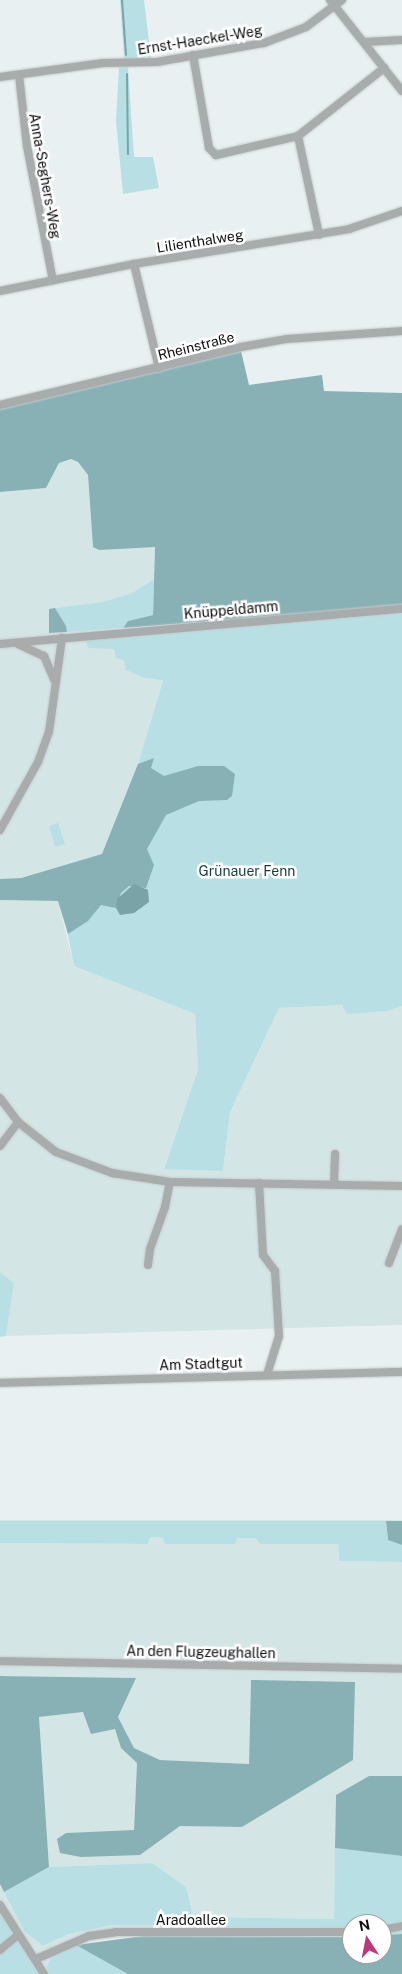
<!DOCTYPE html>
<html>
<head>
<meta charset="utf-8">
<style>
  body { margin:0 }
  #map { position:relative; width:402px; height:1974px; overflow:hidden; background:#e9f0f1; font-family:"Public Sans",sans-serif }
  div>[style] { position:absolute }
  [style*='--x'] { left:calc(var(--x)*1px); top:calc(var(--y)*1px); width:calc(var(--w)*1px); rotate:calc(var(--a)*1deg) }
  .built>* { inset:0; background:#d4e5e6 }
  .green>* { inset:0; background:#b8e0e4 }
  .forest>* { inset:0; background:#88b1b5 }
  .water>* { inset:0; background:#7aa3a7 }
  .stream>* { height:2px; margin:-1px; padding:0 1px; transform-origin:1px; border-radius:1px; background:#7aa3a7 }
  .roads { filter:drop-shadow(0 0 1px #c6cccd) drop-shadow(0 0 1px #c6cccd) }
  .street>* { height:8px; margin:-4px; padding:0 4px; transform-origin:4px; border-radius:4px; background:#a8acac }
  span { translate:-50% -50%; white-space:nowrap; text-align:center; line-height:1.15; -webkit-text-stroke:5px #fff; paint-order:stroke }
  .street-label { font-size:14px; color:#0d0f0f }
  .park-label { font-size:14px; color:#163e42 }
  .north { position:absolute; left:342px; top:1914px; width:50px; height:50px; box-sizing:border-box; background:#fff; border:1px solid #9e9f9f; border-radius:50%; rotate:349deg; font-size:14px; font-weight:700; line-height:20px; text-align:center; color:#0d0f0f }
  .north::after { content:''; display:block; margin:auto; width:18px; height:22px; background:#bd387b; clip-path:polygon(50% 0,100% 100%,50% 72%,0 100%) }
</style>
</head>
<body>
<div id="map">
  <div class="built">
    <i style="clip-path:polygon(71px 459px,78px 462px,88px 475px,93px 547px,152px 545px,155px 546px,154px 579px,132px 593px,102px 602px,49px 609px,49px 633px,115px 629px,116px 636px,85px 640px,88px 648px,115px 648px,145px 678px,163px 679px,138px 764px,102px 854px,20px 878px,0 879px,0 492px,46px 488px,59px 463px)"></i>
    <i style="clip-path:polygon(0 900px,58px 901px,74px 966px,195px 1014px,198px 1069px,164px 1168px,223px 1171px,230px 1112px,279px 1008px,343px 1005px,388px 1011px,402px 1006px,402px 1325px,6px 1336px,14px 1283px,0 1272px)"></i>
    <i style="clip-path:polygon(0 1520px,402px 1520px,402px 1521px,0 1521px)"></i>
    <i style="clip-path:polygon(150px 1537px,234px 1544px,237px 1538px,255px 1538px,260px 1544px,338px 1544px,339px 1561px,402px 1562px,402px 1776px,369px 1776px,336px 1795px,334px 1919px,206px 1917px,204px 1927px,352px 1928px,352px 1937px,143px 1936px,105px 1939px,76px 1945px,47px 1966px,49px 1974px,38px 1974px,0 1912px,0 1884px,24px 1931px,43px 1946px,69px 1934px,113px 1925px,194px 1925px,153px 1863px,49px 1867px,39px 1717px,83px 1712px,115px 1729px,121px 1748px,137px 1763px,134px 1831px,66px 1833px,140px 1855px,180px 1826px,243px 1827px,355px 1683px,251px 1680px,249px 1764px,160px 1760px,134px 1748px,118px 1717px,135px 1678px,0 1676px,0 1543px,148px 1544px)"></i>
  </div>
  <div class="green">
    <i style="clip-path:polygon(120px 0,144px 0,151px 59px,124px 59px)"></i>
    <i style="clip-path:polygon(119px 67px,128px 67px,134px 157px,153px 157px,159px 188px,123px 194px,116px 121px)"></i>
    <i style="clip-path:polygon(154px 579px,153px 615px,128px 621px,123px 628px,67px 632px,55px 608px,102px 602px,132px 593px)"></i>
    <i style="clip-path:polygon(402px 613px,402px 1006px,388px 1011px,347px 1014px,342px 1005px,279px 1008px,230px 1112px,223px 1171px,164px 1169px,198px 1069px,195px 1014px,74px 966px,64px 915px,46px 871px,102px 854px,138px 764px,163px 680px,145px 678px,126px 670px,124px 660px,116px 658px,114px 649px,88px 648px,85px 640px)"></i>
    <i style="clip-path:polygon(58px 823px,65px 844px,55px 847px,49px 826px)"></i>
    <i style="clip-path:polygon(0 1272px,14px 1283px,6px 1336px,0 1337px)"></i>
    <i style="clip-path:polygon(0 1521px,386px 1521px,388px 1540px,402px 1545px,402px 1562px,339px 1561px,338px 1544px,260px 1544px,255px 1538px,237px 1538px,235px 1544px,165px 1544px,163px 1538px,150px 1537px,148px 1544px,0 1543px)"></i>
    <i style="clip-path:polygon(335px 1848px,402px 1856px,402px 1934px,388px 1934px,382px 1931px,382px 1924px,352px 1924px,352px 1928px,204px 1927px,206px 1917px,334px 1919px)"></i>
    <i style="clip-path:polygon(152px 1863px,186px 1887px,195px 1925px,113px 1925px,69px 1934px,43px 1946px,24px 1931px,4px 1892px,49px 1867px)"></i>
    <i style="clip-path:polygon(0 1912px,38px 1974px,0 1974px)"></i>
    <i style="clip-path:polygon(76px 1945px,124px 1971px,128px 1974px,49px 1974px,47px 1966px,53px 1955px)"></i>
  </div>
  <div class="forest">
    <i style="clip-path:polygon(241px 351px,249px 385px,322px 375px,324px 391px,402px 393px,402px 607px,123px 628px,128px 621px,153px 615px,155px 547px,99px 550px,93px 547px,88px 475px,78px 462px,71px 459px,59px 463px,46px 488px,0 492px,0 407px)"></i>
    <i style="clip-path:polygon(55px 608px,66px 626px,67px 632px,49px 633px,49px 609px)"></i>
    <i style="clip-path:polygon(154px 758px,151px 768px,164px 776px,198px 766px,224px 766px,235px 774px,232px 796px,227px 800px,199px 801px,166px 815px,147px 849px,154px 865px,146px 888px,129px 886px,121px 893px,116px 908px,101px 905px,88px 921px,68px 934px,58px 901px,0 900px,0 879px,21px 878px,102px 854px,138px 764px)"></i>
    <i style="clip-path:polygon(386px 1521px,402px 1521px,402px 1545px,388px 1540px)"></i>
    <i style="clip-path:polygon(0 1676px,136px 1678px,118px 1717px,134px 1748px,160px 1760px,249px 1764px,251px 1680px,355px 1682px,353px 1760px,242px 1827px,180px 1826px,140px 1855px,81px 1857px,60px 1853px,57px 1839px,66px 1833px,134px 1830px,137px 1763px,121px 1748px,115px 1729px,91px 1734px,83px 1712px,39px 1717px,49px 1867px,4px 1892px,0 1884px)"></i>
    <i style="clip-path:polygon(369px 1776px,402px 1776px,402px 1856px,335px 1848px,336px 1795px)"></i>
    <i style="clip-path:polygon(402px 1934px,402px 1974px,128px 1974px,76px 1945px,143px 1936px,352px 1937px,352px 1954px,382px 1954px,382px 1935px)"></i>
  </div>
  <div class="water">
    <i style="clip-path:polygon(134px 884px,148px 890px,149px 902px,134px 913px,120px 915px,116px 908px,117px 899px)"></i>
  </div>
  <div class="stream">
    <i style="--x:122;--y:0;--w:55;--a:85.8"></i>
    <i style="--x:127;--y:74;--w:80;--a:89.3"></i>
  </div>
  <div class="roads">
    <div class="street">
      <i style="--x:330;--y:0;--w:116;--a:51.6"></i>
      <i style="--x:364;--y:42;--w:38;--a:-3"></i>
      <i style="--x:193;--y:55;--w:94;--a:80.2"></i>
      <i style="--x:209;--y:148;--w:10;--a:45"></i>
      <i style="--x:216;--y:155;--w:84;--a:-13"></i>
      <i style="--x:298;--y:136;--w:110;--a:-38.3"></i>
      <i style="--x:19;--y:75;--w:71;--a:83.6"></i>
      <i style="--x:27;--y:146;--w:137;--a:79.1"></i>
      <i style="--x:0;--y:77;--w:104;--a:-7.7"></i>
      <i style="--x:103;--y:63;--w:54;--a:-1.1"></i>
      <i style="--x:157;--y:62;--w:109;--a:-10.1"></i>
      <i style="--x:264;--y:43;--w:45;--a:-20.9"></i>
      <i style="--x:306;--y:27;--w:45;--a:-36.9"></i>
      <i style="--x:298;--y:136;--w:101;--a:78"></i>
      <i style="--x:134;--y:264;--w:107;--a:76.5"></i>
      <i style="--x:0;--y:291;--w:137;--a:-11.4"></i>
      <i style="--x:134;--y:264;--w:218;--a:-9.2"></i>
      <i style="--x:349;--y:229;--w:56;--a:-18.8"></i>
      <i style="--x:0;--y:405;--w:248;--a:-13.5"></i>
      <i style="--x:241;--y:347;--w:47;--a:-9.9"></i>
      <i style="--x:287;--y:339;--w:115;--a:-4"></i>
      <i style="--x:0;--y:644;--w:404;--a:-5"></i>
      <i style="--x:18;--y:644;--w:29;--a:25"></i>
      <i style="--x:44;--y:656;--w:26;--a:67"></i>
      <i style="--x:0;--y:830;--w:78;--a:-60.8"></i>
      <i style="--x:38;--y:762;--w:32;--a:-70"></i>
      <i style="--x:49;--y:732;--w:95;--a:-82.1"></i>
      <i style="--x:0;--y:1098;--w:30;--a:53"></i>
      <i style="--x:18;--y:1122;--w:48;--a:38.3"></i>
      <i style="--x:56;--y:1152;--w:60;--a:20.6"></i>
      <i style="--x:112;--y:1173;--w:59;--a:8.8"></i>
      <i style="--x:170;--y:1182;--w:232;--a:1"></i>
      <i style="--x:0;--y:1146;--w:30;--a:-53"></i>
      <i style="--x:259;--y:1183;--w:72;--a:86.8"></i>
      <i style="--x:263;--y:1255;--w:20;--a:53"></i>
      <i style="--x:275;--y:1271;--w:65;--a:86.5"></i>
      <i style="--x:279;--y:1336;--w:41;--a:107.1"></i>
      <i style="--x:334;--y:1184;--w:30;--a:-88"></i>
      <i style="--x:389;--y:1263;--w:36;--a:-69"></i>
      <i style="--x:148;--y:1265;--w:16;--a:-83"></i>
      <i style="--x:150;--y:1249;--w:45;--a:-70.3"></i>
      <i style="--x:165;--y:1207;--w:25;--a:-79"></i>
      <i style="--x:0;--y:1383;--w:402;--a:-1.6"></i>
      <i style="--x:0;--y:1661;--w:402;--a:1.1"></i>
      <i style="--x:0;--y:1905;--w:82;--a:57.5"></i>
      <i style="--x:382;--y:1930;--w:20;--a:-11"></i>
      <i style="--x:0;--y:1950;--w:23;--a:-40"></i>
      <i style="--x:36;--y:1959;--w:58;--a:-23.5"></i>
      <i style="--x:89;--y:1936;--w:27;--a:-8"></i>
      <i style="--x:116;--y:1932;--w:236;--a:0"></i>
    </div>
  </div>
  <div class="street-label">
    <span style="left:200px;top:40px;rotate:-9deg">Ernst-Haeckel-Weg</span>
    <span style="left:45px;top:176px;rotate:80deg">Anna-Seghers-Weg</span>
    <span style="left:200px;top:241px;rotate:-9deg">Lilienthalweg</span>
    <span style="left:196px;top:346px;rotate:-14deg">Rheinstraße</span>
    <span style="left:231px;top:610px;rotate:-5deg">Knüppeldamm</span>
    <span style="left:201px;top:1364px;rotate:-2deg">Am Stadtgut</span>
    <span style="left:201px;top:1652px;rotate:1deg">An den Flugzeughallen</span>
    <span style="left:191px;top:1920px">Aradoallee</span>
  </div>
  <div class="park-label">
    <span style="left:247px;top:871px">Grünauer Fenn</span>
  </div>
  <div class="north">N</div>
</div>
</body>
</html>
